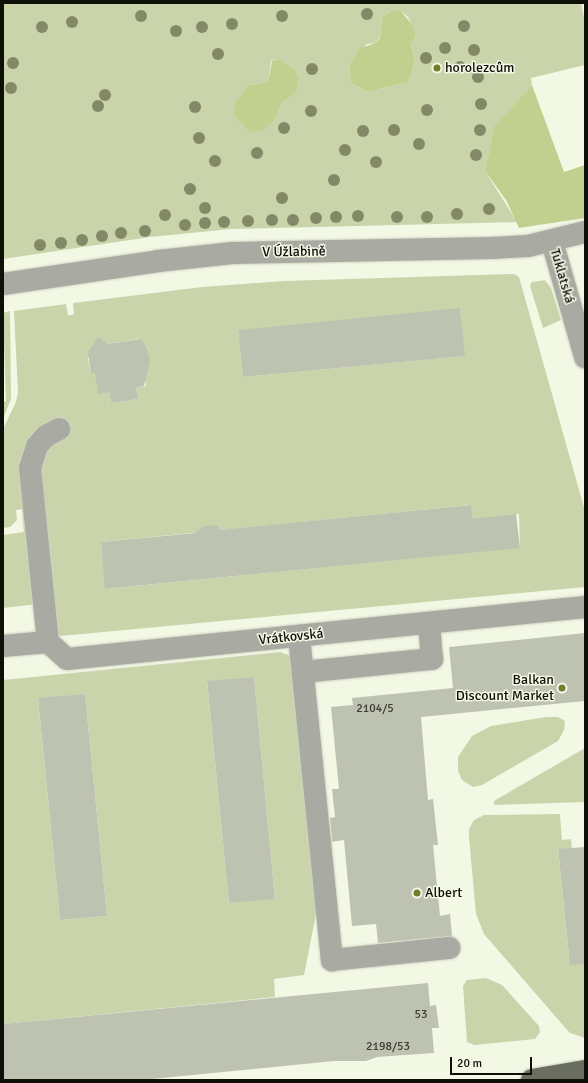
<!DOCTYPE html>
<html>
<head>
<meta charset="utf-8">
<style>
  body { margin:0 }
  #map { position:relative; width:588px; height:1083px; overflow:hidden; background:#f3f8e5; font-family:Signika,sans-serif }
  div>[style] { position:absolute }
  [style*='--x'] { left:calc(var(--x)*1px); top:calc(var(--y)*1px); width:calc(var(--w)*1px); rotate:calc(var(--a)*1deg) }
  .green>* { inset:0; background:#cad4ab }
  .forest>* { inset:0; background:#c1cf8f }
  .building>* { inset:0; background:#bec2b1 }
  .roads { filter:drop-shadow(0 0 1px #ced3c2) drop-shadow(0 0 1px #ced3c2) }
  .minor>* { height:22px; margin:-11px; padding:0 11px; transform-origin:11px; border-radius:11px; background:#a9aba3 }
  .major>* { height:22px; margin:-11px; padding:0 11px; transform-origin:11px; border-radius:11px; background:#6a6e60 }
  .trees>* { width:12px; height:12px; margin:-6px; border-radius:50%; background:#838967 }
  .dots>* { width:11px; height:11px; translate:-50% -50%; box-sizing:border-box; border:2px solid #f3f8e5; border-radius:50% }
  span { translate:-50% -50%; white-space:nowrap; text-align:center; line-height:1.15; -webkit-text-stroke:3px #f3f8e5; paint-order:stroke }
  .number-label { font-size:12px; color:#3a3c33 }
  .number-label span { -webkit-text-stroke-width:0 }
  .poi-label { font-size:14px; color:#0e0f09 }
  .left { translate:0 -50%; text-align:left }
  .right { translate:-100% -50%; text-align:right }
  .street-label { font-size:14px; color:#0e0f09 }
  .frame { position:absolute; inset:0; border:4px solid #0e0f09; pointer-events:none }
  .scale { position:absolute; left:450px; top:1057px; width:82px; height:18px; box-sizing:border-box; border:2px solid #0e0f09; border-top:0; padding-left:5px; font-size:12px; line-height:14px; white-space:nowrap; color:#0e0f09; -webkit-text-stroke:3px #f3f8e5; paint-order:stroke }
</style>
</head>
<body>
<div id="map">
  <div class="green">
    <i style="clip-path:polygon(evenodd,3px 3px,581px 3px,585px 22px,585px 65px,531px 78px,532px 85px,494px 128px,485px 171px,517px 222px,231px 229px,150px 237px,3px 259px,3px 3px,391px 11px,401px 11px,408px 17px,416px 35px,411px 45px,415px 59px,412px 72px,408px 82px,368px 92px,351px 83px,349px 66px,367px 44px,375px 43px,380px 37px,382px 17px,391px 11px,3px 3px,278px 59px,293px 68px,294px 94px,282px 103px,278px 111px,249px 85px,268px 82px,271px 61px,278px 59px)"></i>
    <i style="clip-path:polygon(evenodd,514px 274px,519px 277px,585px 511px,585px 587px,61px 636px,56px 633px,37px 435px,38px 604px,3px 608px,3px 535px,24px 532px,22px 509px,16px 510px,17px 520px,10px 527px,3px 528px,3px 429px,16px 402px,18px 392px,14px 311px,66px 304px,68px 315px,72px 315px,74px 314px,73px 303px,202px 287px,284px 281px,514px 274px,460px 309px,464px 356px,243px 377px,238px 331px,460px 309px,514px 274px,99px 337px,108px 344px,139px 339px,140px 347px,146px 346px,148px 350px,149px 365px,143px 366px,146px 386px,136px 388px,137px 399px,111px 403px,109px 392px,95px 373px,91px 374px,88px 358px,102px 356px,99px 337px,514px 274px,470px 505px,475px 552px,106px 589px,101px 542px,470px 505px,514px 274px,519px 514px,520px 547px,498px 550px,495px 548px,492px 517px,519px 514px)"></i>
    <i style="clip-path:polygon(545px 280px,551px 288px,561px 320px,543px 328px,530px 286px,532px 282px)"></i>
    <i style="clip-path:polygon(10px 311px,11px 399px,3px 419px,3px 402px,6px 401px,3px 313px)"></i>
    <i style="clip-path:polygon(evenodd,280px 652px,291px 656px,317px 909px,304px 975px,274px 979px,275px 997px,3px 1024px,3px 680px,280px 652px,254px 677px,275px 898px,229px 903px,207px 682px,254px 677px,280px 652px,85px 694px,107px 916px,60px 920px,38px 699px,85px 694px)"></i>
    <i style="clip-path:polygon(546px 717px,558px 717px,565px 721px,564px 730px,558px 741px,482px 785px,473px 787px,462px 780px,458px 771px,458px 757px,472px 736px,491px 726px)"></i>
    <i style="clip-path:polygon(585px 748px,585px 802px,494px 805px,494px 801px)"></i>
    <i style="clip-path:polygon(560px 814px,562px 840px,571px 839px,572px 848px,558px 850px,569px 955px,585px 953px,585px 1038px,570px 1033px,562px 1024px,484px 934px,476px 914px,469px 837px,469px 829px,474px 820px,484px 815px)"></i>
    <i style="clip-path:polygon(486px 978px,502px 985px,539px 1026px,540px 1032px,535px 1039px,474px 1045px,467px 1042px,463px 986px,467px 980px)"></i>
  </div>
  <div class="forest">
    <i style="clip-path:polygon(391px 11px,401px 11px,413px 26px,416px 35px,411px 45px,415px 59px,412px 72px,408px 82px,368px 92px,351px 83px,349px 66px,359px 49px,375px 43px,380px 38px,382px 17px)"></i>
    <i style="clip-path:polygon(279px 59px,293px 68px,298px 78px,297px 88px,294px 94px,282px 103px,273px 121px,263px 130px,250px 132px,234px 115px,235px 103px,249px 85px,268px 82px,272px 61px)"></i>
    <i style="clip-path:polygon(532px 85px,564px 172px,585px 165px,585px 218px,519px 228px,506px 200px,485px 171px,494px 127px)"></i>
  </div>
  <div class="building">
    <i style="clip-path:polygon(460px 308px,465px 356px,243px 377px,238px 330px)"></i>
    <i style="clip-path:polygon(99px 337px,108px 344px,141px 339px,148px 350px,150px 361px,144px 386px,136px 388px,138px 399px,111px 403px,109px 392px,98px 394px,95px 373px,91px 374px,88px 352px)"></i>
    <i style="clip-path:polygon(471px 505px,472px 519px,516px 514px,520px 548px,105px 589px,101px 542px,195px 533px,204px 526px,219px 525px,219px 530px)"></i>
    <i style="clip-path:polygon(585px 633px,585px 701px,421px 717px,428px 800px,433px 799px,438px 845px,433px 845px,440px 916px,450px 914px,452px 936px,378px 943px,376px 924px,352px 926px,344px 840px,332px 842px,330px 818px,335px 817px,332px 789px,339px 789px,331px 707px,353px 705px,352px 698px,453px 688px,449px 647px)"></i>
    <i style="clip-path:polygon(254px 677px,275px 899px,229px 903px,207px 681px)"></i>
    <i style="clip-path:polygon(85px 694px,107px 916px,60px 920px,38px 698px)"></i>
    <i style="clip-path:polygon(585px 847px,585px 964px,570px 965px,558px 849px)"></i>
    <i style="clip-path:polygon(428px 983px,430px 1006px,436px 1005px,439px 1028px,432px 1028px,434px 1053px,377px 1057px,366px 1061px,334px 1061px,142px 1080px,3px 1080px,3px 1024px)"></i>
  </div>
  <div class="roads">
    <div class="minor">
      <i style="--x:552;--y:241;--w:121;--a:74.1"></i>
      <i style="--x:3;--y:284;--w:157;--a:-8.4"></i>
      <i style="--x:158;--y:261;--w:75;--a:-6.1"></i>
      <i style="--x:233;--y:253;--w:258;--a:-1.1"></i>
      <i style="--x:491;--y:248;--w:37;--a:-3"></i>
      <i style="--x:528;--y:246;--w:59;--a:-13.8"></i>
      <i style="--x:299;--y:636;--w:326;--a:84.2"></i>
      <i style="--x:332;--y:960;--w:118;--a:-5.9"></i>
      <i style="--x:48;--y:642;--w:175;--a:-95.9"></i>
      <i style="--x:30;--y:468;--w:23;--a:-72"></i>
      <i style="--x:37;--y:446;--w:13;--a:-48"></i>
      <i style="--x:46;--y:436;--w:15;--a:-28"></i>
      <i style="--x:3;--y:646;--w:45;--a:-5.1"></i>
      <i style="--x:48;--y:642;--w:25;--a:42"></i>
      <i style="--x:67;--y:659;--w:521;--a:-5.73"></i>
      <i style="--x:303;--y:672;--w:130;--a:-5.8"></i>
      <i style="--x:432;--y:659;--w:36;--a:-95"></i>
    </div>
    <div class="major">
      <i style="--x:532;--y:1080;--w:54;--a:-9.6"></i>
    </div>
  </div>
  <div class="trees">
    <i style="left:367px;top:14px"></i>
    <i style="left:141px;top:16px"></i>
    <i style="left:282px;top:16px"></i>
    <i style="left:72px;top:22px"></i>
    <i style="left:232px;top:24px"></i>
    <i style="left:464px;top:26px"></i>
    <i style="left:42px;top:27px"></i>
    <i style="left:202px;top:27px"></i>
    <i style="left:176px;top:31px"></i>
    <i style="left:445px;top:48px"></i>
    <i style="left:474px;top:50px"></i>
    <i style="left:218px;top:54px"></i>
    <i style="left:426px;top:58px"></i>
    <i style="left:13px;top:63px"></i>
    <i style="left:460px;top:67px"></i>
    <i style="left:312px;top:69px"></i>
    <i style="left:478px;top:77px"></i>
    <i style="left:11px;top:88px"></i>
    <i style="left:105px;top:95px"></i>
    <i style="left:481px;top:104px"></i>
    <i style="left:98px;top:106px"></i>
    <i style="left:195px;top:107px"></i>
    <i style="left:427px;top:110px"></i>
    <i style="left:311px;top:111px"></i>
    <i style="left:284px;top:128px"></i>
    <i style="left:394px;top:130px"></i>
    <i style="left:480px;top:130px"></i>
    <i style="left:363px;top:131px"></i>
    <i style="left:199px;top:138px"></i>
    <i style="left:419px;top:144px"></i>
    <i style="left:345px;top:150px"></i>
    <i style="left:257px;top:153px"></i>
    <i style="left:476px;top:155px"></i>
    <i style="left:215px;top:161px"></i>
    <i style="left:376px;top:162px"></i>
    <i style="left:334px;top:180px"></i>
    <i style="left:190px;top:189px"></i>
    <i style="left:282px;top:198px"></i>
    <i style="left:205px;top:208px"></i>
    <i style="left:489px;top:209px"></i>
    <i style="left:457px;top:214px"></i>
    <i style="left:165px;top:215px"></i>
    <i style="left:358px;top:216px"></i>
    <i style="left:336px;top:217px"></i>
    <i style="left:397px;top:217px"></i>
    <i style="left:427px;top:217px"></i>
    <i style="left:316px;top:218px"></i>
    <i style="left:272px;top:220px"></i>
    <i style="left:293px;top:220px"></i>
    <i style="left:248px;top:221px"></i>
    <i style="left:224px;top:222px"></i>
    <i style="left:205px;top:223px"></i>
    <i style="left:185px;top:225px"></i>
    <i style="left:145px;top:231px"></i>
    <i style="left:121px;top:233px"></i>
    <i style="left:102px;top:236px"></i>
    <i style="left:82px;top:240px"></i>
    <i style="left:61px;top:243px"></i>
    <i style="left:40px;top:245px"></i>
  </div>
  <div class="dots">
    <i style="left:437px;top:68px;background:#717f2d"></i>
    <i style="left:562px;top:688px;background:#717f2d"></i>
    <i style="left:417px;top:893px;background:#717f2d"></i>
  </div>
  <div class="number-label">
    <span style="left:375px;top:709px">2104/5</span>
    <span style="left:421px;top:1015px">53</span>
    <span style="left:388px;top:1047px">2198/53</span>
  </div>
  <div class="poi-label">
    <span class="left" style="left:445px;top:68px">horolezcům</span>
    <span class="right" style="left:554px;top:688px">Balkan<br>Discount Market</span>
    <span class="left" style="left:425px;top:893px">Albert</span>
  </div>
  <div class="street-label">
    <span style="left:294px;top:252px;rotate:-1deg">V Úžlabině</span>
    <span style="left:562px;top:276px;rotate:74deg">Tuklatská</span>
    <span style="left:291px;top:637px;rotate:-6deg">Vrátkovská</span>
  </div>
  <div class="frame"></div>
  <div class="scale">20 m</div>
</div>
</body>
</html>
